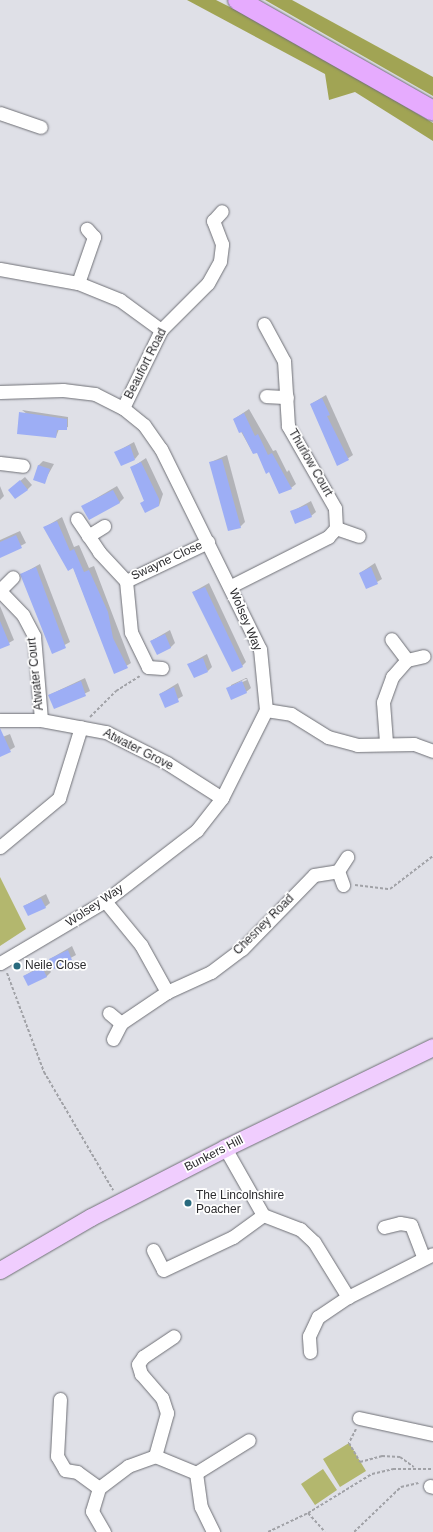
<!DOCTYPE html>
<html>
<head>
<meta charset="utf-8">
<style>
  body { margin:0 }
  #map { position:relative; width:433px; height:1532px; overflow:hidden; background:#dfe0e7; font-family:Arial,sans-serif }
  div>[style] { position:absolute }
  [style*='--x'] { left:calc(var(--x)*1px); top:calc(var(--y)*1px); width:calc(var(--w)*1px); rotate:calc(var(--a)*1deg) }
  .green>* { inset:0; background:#b3b76e }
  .forest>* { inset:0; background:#a1a454 }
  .shadow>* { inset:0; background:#0003 }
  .building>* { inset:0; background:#9daef5 }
  .path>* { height:2px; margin-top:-1px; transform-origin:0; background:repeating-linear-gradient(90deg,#a1a2a7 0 3px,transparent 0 5px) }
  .roads { filter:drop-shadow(0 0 1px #6f7076) drop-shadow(0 0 1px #6f7076) }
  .minor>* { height:13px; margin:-6.5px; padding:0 6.5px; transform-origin:6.5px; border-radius:6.5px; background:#fff }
  .major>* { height:17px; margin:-8.5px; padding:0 8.5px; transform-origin:8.5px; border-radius:8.5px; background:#f0cdfe }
  .highway>* { height:20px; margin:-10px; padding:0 10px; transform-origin:10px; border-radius:10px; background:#e6abfe }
  .dots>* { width:11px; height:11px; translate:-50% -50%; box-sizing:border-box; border:2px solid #fff; border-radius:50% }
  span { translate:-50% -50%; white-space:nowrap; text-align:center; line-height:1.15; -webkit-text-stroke:3.5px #fff; paint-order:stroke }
  .street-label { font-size:12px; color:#2c2c2f }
  .poi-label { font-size:12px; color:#2c2c2f }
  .left { translate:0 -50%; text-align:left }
</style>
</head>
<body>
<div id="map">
  <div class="green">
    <i style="clip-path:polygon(0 877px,26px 929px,0 946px)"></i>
    <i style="clip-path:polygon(349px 1443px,366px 1471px,340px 1487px,323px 1459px)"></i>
    <i style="clip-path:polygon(323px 1469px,337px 1490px,315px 1505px,301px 1484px)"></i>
  </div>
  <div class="forest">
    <i style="clip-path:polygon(187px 0,216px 0,283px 34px,433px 123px,433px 141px,355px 92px,329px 100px,325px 74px)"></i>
    <i style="clip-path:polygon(265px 0,292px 0,433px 77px,433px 96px)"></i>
  </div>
  <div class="shadow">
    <i style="clip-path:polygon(326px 395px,353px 455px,338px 465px,311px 404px)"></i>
    <i style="clip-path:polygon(249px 409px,273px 451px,276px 450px,287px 472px,289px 470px,296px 484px,291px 488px,270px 471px,257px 452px,253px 453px,234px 419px)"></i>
    <i style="clip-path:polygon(22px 410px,68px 417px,68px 427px,59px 429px,56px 437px)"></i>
    <i style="clip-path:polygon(134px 442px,139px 454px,135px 459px,116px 452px)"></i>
    <i style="clip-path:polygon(227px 455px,245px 522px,240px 527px,211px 462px)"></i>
    <i style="clip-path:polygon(146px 458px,163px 494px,159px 506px,142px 503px,145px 500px,131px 468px)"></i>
    <i style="clip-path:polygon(43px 461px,54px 464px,44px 482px,38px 466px)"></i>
    <i style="clip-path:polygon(25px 477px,32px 485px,27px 490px,9px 490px)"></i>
    <i style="clip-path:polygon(0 486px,4px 496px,0 500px)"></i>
    <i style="clip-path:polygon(117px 486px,124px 498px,119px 503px,83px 506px)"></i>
    <i style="clip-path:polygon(311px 501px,316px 512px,311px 516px,291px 512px)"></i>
    <i style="clip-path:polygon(62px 517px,74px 547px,79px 545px,89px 568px,94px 566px,131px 663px,115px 673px,73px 567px,45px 527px)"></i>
    <i style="clip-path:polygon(20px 531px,26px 543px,0 557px,0 540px)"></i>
    <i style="clip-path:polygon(375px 563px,382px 579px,367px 588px,360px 573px)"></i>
    <i style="clip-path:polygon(40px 564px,70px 642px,52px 652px,22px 574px)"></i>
    <i style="clip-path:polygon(209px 583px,246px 662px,242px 666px,193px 592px)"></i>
    <i style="clip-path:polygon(0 606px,14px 640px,0 648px)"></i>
    <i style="clip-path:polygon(170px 630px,175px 643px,170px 648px,151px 641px)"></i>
    <i style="clip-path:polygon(207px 654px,212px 667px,208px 671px,189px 664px)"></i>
    <i style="clip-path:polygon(85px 678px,90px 691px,55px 708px,49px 695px)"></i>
    <i style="clip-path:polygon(evenodd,247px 678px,251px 688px,246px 692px,227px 689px,247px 678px,246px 678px,247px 680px,231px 687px,231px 685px,246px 678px)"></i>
    <i style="clip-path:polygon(178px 683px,183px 696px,165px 706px,160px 694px)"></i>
    <i style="clip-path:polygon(10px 734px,15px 747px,0 756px,0 738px)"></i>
    <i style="clip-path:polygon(46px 894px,50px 903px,45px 907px,24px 906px)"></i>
    <i style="clip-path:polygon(72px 946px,76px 955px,54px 967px,50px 959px)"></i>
    <i style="clip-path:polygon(46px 963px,51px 972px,46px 977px,24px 976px)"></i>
  </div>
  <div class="building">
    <i style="clip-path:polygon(322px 398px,330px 415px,327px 416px,349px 460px,337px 466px,310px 404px)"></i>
    <i style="clip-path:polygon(19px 412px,67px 419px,67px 430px,57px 430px,56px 438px,17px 434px)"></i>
    <i style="clip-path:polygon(244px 413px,255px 436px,258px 434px,268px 455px,272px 453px,292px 489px,279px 494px,269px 472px,266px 474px,257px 453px,253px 454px,242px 432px,239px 433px,233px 419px)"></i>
    <i style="clip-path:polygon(130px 445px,135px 460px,121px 466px,114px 452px)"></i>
    <i style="clip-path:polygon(222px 459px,241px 528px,228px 531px,209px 462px)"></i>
    <i style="clip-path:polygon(141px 462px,159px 499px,159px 506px,145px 513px,140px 503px,144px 501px,130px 467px)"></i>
    <i style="clip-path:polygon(38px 465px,50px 469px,45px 484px,33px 480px)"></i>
    <i style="clip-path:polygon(20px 480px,28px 490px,15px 499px,8px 490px)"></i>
    <i style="clip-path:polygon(113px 490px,120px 503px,89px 520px,81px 506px)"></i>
    <i style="clip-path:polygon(307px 505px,312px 517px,295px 524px,290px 511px)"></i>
    <i style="clip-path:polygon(57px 521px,70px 551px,74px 549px,84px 572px,89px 570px,108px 612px,113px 638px,128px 668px,114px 674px,73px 568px,68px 571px,43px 527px)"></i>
    <i style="clip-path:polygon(16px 535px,22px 548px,0 558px,0 542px)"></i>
    <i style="clip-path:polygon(36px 567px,66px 648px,52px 654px,20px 574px)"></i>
    <i style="clip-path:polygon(371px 567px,378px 584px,366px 589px,359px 573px)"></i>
    <i style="clip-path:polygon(205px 587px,243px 667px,232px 672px,192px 592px)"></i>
    <i style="clip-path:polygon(0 621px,10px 645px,0 649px)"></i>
    <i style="clip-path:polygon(165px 634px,171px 648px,157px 655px,150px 641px)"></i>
    <i style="clip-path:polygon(203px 658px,208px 672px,194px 678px,187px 664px)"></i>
    <i style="clip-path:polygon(81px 681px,86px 696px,54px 709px,48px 695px)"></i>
    <i style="clip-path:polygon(242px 681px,247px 693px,231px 700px,226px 688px)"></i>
    <i style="clip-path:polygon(174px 687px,179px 702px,165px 708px,159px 694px)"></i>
    <i style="clip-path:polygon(0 728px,11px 752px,0 757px)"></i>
    <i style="clip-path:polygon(41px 898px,46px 908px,28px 916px,23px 906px)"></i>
    <i style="clip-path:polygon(68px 950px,72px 960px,54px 969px,49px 959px)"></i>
    <i style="clip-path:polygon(42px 967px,47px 977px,28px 986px,23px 976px)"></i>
  </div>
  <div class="path">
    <i style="--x:90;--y:717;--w:37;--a:-45"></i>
    <i style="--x:116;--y:691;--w:28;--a:-32"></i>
    <i style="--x:355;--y:885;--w:35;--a:7"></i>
    <i style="--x:390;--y:889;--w:54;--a:-37.5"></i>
    <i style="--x:7;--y:973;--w:106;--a:69.5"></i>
    <i style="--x:44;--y:1072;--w:137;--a:59.7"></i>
    <i style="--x:356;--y:1429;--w:16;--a:117"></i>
    <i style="--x:349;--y:1443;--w:22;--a:60"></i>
    <i style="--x:360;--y:1462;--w:23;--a:-15"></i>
    <i style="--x:382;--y:1456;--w:18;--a:3"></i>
    <i style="--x:400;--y:1457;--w:17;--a:36"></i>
    <i style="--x:308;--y:1513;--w:25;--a:48"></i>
    <i style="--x:268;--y:1532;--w:44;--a:-25.4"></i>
    <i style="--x:308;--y:1513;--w:75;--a:-31.4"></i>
    <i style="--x:372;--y:1474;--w:22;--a:-13"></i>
    <i style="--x:393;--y:1469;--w:40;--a:0"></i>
    <i style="--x:354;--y:1532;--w:65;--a:-43.8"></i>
    <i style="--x:401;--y:1487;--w:18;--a:-13"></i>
  </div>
  <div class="roads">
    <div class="minor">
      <i style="--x:0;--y:113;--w:43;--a:18.9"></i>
      <i style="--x:0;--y:269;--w:79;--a:10.2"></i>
      <i style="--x:78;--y:283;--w:45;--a:22"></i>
      <i style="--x:120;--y:300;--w:51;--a:36.2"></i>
      <i style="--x:78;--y:283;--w:49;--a:-70.8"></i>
      <i style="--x:94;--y:237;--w:11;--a:-131"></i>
      <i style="--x:0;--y:392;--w:63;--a:-1.8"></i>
      <i style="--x:63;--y:390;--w:32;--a:7"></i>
      <i style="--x:95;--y:394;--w:31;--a:27"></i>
      <i style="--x:123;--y:408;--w:27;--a:39"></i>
      <i style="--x:144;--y:425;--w:29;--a:55"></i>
      <i style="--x:161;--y:449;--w:223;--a:63.7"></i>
      <i style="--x:260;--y:649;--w:61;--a:84.4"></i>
      <i style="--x:266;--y:710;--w:98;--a:116.6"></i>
      <i style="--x:222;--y:798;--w:41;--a:128"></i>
      <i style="--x:197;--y:830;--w:116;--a:142.3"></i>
      <i style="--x:105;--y:901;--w:122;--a:149.4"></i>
      <i style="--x:266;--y:396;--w:21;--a:3"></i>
      <i style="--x:123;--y:408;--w:87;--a:-64"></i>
      <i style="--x:161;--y:330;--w:66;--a:-45"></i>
      <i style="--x:208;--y:283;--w:25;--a:-61"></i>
      <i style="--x:220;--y:261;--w:17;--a:-83"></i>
      <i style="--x:222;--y:244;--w:25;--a:-111"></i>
      <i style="--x:213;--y:221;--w:13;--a:-48"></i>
      <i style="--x:0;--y:463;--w:23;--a:7"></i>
      <i style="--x:77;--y:519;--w:40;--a:56"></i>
      <i style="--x:99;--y:552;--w:40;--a:47"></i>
      <i style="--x:336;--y:528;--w:24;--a:19"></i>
      <i style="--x:88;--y:536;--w:19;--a:-32"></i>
      <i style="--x:231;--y:586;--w:109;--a:-26.8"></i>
      <i style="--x:328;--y:537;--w:12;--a:-48"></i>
      <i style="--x:336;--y:528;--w:20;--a:-93"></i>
      <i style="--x:335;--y:508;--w:95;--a:-119.8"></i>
      <i style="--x:288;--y:426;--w:65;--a:-93.5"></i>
      <i style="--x:284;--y:361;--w:42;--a:-118.4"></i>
      <i style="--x:0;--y:590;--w:18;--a:-45"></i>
      <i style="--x:0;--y:591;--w:33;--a:46"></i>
      <i style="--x:23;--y:615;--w:24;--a:62"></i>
      <i style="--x:34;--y:636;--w:84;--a:85.2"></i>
      <i style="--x:407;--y:660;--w:17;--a:-13"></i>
      <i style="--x:162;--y:668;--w:14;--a:-176"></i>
      <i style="--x:148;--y:667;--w:39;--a:-116"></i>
      <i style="--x:131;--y:632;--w:51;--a:-95.6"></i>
      <i style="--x:126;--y:581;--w:91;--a:-25.4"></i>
      <i style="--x:266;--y:710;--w:25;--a:9"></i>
      <i style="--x:291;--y:714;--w:44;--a:31.9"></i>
      <i style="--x:328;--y:737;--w:30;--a:15"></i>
      <i style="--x:357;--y:745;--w:57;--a:-1"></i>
      <i style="--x:414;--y:744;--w:20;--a:20"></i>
      <i style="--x:0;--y:720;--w:41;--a:0"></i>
      <i style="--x:41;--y:720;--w:66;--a:10.5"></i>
      <i style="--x:106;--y:732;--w:68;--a:26.9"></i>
      <i style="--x:167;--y:763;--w:65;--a:32.5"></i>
      <i style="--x:386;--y:742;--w:40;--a:-94.3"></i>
      <i style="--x:383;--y:702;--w:27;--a:-70"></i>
      <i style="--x:392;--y:677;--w:23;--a:-49"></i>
      <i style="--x:407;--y:660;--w:26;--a:-127"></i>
      <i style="--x:0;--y:847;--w:77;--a:-39.7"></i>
      <i style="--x:59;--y:798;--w:74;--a:-72.8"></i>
      <i style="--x:338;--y:871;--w:17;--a:-57"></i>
      <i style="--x:105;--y:901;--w:57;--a:50.7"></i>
      <i style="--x:141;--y:945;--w:54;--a:61"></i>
      <i style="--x:167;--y:992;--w:48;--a:-24.4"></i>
      <i style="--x:211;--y:972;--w:39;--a:-37"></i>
      <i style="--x:242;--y:949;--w:103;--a:-45.8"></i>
      <i style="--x:314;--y:875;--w:24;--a:-9"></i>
      <i style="--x:338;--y:871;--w:15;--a:70"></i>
      <i style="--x:109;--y:1013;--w:16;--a:40"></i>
      <i style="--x:113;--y:1039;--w:18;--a:-63"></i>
      <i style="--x:121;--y:1023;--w:55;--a:-34"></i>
      <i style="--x:225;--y:1148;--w:77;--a:60.4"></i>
      <i style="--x:263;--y:1215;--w:40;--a:21"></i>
      <i style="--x:300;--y:1229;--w:19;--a:43"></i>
      <i style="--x:314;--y:1242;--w:65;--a:58.3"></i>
      <i style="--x:384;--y:1227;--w:16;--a:-14"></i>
      <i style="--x:400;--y:1223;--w:11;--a:10"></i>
      <i style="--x:411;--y:1225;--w:34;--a:69"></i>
      <i style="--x:153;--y:1250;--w:22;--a:63"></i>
      <i style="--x:163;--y:1270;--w:77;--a:-25.2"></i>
      <i style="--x:233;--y:1237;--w:37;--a:-36"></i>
      <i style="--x:310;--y:1352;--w:16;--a:-94"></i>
      <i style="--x:309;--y:1336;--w:21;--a:-65"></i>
      <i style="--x:318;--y:1317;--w:36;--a:-34"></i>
      <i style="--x:348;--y:1297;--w:95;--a:-26.8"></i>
      <i style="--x:60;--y:1399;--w:57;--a:93"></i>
      <i style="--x:57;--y:1456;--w:16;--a:60"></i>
      <i style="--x:65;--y:1470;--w:12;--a:9"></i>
      <i style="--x:77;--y:1472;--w:27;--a:36"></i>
      <i style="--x:359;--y:1418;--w:76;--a:12.2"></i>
      <i style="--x:155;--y:1456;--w:45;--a:-74.4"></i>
      <i style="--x:167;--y:1413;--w:16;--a:-108"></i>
      <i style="--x:162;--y:1398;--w:32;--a:-131"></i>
      <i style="--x:141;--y:1374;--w:10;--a:-107"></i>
      <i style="--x:138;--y:1364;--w:9;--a:-54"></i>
      <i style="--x:143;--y:1357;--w:37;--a:-34"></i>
      <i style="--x:196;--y:1473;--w:62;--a:-31.9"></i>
      <i style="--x:430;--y:1486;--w:3;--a:18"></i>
      <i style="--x:104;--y:1532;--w:24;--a:-120"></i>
      <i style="--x:92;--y:1511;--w:24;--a:-73"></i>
      <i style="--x:99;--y:1488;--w:36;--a:-37"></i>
      <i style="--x:128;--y:1466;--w:29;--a:-20"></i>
      <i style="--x:155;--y:1456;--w:44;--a:22.5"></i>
      <i style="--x:196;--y:1473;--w:34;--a:82"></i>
      <i style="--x:201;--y:1507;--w:28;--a:64"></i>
    </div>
    <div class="major">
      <i style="--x:0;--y:1270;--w:105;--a:-30.2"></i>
      <i style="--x:91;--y:1217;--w:151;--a:-27.2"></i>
      <i style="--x:225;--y:1148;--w:231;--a:-25.9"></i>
    </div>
    <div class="highway">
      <i style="--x:238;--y:0;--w:224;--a:29.6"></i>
    </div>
  </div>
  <div class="dots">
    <i style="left:17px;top:966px;background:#296a7e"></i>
    <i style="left:188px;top:1203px;background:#296a7e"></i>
  </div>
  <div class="street-label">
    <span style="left:146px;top:364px;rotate:-63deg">Beaufort Road</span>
    <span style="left:310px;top:463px;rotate:60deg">Thurlow Court</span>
    <span style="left:167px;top:561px;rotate:-25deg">Swayne Close</span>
    <span style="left:245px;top:620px;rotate:67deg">Wolsey Way</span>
    <span style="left:36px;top:674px;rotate:-96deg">Atwater Court</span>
    <span style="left:138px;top:750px;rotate:27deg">Atwater Grove</span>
    <span style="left:95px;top:906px;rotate:-34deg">Wolsey Way</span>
    <span style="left:264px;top:925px;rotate:-45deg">Chesney Road</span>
    <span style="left:214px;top:1154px;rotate:-27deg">Bunkers Hill</span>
  </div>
  <div class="poi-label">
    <span class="left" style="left:25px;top:966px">Neile Close</span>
    <span class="left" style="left:196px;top:1203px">The Lincolnshire<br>Poacher</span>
  </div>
</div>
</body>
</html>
